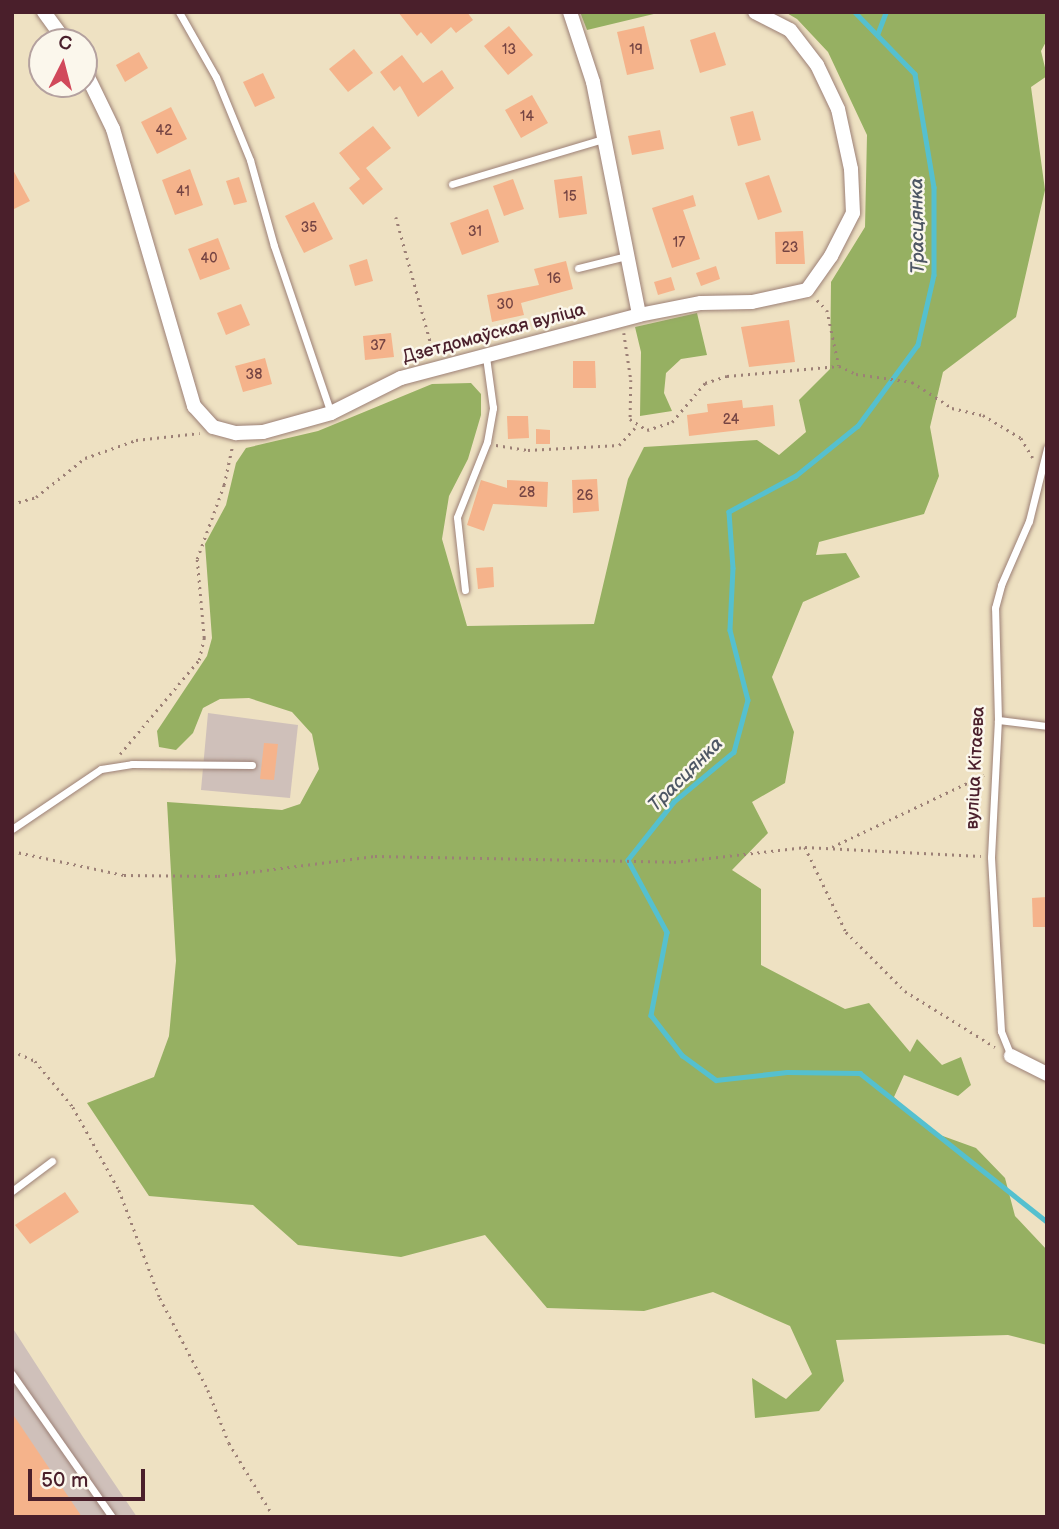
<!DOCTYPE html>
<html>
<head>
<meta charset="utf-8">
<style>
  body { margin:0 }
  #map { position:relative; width:1059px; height:1529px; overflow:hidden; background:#eee1c2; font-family:"Balsamiq Sans",sans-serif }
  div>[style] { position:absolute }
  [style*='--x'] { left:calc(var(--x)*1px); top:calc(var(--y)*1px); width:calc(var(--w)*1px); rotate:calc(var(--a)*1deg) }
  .industrial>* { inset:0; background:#cfc0ba }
  .forest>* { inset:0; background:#96b062 }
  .stream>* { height:4.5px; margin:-2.25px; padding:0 2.25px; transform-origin:2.25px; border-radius:2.25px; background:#55c0cf }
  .building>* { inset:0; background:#f5b38b }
  .path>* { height:2.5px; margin-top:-1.25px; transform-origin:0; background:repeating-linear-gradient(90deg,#9c8076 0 2px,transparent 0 7px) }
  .roads { filter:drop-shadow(0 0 2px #9c8076) drop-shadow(0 0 2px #9c8076) }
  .lane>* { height:7px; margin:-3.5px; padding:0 3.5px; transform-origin:3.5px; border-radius:3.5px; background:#fff }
  .street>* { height:14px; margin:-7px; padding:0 7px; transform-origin:7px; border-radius:7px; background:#fff }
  span { translate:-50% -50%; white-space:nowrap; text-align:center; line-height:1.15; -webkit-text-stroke:5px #fbf7ec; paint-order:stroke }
  .number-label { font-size:14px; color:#754443 }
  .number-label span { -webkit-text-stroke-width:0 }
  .street-label { font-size:18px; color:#4a1f2b }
  .water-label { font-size:19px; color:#4e5764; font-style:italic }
  .frame { position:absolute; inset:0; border:14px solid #4a1f2b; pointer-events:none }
  .north { position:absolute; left:28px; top:28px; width:70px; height:70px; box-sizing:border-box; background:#fbf7ec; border:2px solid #b4a19f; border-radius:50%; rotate:6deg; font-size:19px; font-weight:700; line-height:28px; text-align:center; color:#4a1f2b }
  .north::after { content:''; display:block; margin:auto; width:24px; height:32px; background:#d1495b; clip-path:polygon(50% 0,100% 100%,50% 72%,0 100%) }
  .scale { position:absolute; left:28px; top:1469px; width:117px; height:32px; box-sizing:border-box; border:4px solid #4a1f2b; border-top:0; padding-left:9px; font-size:21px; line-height:24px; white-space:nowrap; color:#4a1f2b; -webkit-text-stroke:5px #fbf7ec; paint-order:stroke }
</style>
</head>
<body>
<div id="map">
  <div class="industrial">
    <i style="clip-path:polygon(208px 713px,298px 725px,290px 798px,201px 790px)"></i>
    <i style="clip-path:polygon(12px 1327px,83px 1437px,137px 1517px,12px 1517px)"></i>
  </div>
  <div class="forest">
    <i style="clip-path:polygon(580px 12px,662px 12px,587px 30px)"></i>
    <i style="clip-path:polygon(785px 12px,1047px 12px,1047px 40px,1041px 51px,1047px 76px,1031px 87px,1045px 190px,1016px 317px,943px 372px,930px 427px,939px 476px,924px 514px,819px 542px,816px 555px,846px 553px,860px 577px,803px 602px,772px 677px,794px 732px,785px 783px,752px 802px,768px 833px,732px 870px,761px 889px,761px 965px,845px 1009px,869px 1003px,910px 1052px,917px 1039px,942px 1065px,961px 1057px,971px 1085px,958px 1096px,904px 1075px,894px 1097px,929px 1131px,976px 1148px,1005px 1178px,1015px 1216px,1047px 1250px,1047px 1345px,1008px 1335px,836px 1340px,844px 1381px,819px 1411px,755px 1418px,752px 1378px,786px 1399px,812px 1374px,790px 1326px,713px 1292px,644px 1311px,547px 1308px,485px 1235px,401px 1257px,298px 1245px,253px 1205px,149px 1196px,87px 1103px,154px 1077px,169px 1036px,176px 961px,167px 802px,282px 810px,300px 804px,319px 769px,312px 734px,292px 712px,249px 698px,220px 699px,203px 708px,193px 733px,176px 750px,159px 747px,157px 731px,207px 656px,212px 638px,205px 544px,226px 505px,236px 463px,246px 448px,318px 431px,432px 384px,471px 383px,481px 394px,481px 415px,468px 459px,449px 496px,442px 539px,467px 626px,594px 624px,628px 479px,644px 447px,757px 440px,779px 455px,806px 432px,799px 400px,830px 369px,831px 282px,865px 227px,867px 135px,828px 52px,797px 19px)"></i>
    <i style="clip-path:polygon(697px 313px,707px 355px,681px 359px,666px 373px,664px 393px,672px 411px,640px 416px,641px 352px,635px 327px)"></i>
  </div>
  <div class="stream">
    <i style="--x:855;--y:12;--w:86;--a:45.9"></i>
    <i style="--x:915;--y:74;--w:115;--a:80.5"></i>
    <i style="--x:934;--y:187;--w:88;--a:90"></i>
    <i style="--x:934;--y:275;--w:72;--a:102.9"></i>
    <i style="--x:918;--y:345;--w:101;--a:126.5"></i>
    <i style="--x:858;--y:426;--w:80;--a:141.1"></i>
    <i style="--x:796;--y:476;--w:76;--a:151.8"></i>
    <i style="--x:729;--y:512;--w:56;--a:85.9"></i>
    <i style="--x:733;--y:568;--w:62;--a:92.8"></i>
    <i style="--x:730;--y:630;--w:72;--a:75.6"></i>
    <i style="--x:748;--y:700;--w:54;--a:105.1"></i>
    <i style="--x:734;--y:752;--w:78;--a:140.2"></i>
    <i style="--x:674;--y:802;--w:74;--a:128.4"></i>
    <i style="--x:628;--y:860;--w:82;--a:61.6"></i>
    <i style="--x:667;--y:932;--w:85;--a:100.9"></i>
    <i style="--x:651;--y:1015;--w:51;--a:52.2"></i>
    <i style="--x:682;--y:1055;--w:42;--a:36.3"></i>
    <i style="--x:716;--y:1080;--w:71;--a:-6.4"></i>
    <i style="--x:787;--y:1072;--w:73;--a:0.8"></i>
    <i style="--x:860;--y:1073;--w:239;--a:38.5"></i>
    <i style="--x:877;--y:35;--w:25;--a:-69"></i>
  </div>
  <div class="building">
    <i style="clip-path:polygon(398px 12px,467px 12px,473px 20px,456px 33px,451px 27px,431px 44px,421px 32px,417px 36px)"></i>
    <i style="clip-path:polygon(509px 26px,533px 55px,508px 75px,484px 46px)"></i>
    <i style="clip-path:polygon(644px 26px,654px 69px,627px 75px,617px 32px)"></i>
    <i style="clip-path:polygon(715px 32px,726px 65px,700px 73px,690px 40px)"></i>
    <i style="clip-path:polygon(354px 49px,373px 73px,348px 92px,329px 69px)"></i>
    <i style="clip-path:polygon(139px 52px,148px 68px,125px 82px,116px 65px)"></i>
    <i style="clip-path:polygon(402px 55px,423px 83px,442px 70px,454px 88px,418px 117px,400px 86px,394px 91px,380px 72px)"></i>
    <i style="clip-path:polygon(263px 73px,275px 98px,255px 107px,243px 82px)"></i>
    <i style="clip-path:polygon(532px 95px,548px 123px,521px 138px,505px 110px)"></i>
    <i style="clip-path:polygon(171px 107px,187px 139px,157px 154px,141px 122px)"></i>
    <i style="clip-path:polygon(753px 111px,761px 140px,738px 146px,730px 117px)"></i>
    <i style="clip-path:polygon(373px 126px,391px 148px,366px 168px,383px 189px,363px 205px,349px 188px,360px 179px,339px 153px)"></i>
    <i style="clip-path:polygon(660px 130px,664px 149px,632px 155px,628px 136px)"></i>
    <i style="clip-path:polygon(12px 168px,30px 201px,12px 210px)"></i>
    <i style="clip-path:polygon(190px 169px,203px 205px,175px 215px,162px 180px)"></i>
    <i style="clip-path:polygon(769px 175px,782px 212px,758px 220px,745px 183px)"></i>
    <i style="clip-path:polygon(582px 176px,587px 214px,559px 218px,554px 180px)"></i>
    <i style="clip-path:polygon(239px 177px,247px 202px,234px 205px,226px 181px)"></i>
    <i style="clip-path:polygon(513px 179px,524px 209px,504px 216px,493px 186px)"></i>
    <i style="clip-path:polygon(693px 195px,696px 206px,683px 210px,700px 259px,672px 268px,652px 208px)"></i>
    <i style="clip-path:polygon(314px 202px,333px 239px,304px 253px,285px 216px)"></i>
    <i style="clip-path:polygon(488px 209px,499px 242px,462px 255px,450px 223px)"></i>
    <i style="clip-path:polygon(803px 231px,805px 264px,776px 264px,775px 232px)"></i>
    <i style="clip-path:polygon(218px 238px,230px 269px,200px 280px,188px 249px)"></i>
    <i style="clip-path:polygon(367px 259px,373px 281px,355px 286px,349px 265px)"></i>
    <i style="clip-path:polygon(566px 261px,573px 289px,521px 303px,524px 315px,492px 322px,487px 295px,539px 285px,534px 269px)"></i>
    <i style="clip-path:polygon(716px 266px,720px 279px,701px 286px,696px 273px)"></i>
    <i style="clip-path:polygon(671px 277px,675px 290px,658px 295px,654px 282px)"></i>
    <i style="clip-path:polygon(241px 304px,250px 325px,226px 335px,217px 313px)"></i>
    <i style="clip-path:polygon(789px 320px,795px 362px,749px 367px,741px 327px)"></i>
    <i style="clip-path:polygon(391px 333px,394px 357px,365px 360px,363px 336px)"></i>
    <i style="clip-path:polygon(265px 358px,272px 384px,243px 392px,235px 366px)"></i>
    <i style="clip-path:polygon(573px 361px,595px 361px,596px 388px,573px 388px)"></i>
    <i style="clip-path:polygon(742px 400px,743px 408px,773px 405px,775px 426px,689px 436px,687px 415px,708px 412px,707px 404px)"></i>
    <i style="clip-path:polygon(507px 416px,528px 416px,529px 438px,508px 439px)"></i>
    <i style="clip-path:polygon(536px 429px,550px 430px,550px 444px,536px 444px)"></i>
    <i style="clip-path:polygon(597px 479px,599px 511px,573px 513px,572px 480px)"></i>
    <i style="clip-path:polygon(481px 480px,507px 488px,507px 480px,548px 482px,547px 507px,493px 504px,484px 531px,467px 525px)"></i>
    <i style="clip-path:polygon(493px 567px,494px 587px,478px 589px,476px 568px)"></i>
    <i style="clip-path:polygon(264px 743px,278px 744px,274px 780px,260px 779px)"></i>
    <i style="clip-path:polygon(1047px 897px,1047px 927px,1033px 927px,1032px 898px)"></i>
    <i style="clip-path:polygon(65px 1192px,79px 1212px,30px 1244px,15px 1225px)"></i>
    <i style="clip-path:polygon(12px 1413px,82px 1517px,12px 1517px)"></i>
  </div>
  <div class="path">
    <i style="--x:396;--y:217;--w:143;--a:74.6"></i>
    <i style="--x:817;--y:300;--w:14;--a:45"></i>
    <i style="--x:827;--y:310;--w:57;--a:77.9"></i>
    <i style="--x:839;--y:366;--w:19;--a:25"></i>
    <i style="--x:856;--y:374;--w:57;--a:8.1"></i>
    <i style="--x:912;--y:382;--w:48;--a:33"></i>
    <i style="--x:952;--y:408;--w:32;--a:13"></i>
    <i style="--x:983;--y:415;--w:44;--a:31.2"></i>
    <i style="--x:1021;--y:438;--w:23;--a:59"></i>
    <i style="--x:624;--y:333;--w:48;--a:81.5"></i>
    <i style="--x:631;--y:380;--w:39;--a:91"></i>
    <i style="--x:630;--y:419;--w:20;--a:33"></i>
    <i style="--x:647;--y:430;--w:26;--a:-18"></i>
    <i style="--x:672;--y:422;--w:51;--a:-49.8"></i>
    <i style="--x:705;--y:383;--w:23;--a:-18"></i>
    <i style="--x:727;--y:376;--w:112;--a:-5.1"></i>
    <i style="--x:496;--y:445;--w:32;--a:9"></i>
    <i style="--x:528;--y:450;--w:91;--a:-3.1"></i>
    <i style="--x:619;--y:445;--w:23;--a:-47"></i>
    <i style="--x:12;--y:504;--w:25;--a:-16"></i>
    <i style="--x:36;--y:497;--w:63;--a:-38.5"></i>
    <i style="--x:85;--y:458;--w:54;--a:-19.4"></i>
    <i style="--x:136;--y:440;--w:64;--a:-6.2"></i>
    <i style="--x:120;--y:754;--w:123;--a:-50"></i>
    <i style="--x:199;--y:660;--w:23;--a:-77"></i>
    <i style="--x:204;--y:638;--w:79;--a:-95.1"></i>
    <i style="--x:197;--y:559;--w:79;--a:-70"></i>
    <i style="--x:224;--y:485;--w:40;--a:-78"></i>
    <i style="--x:805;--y:847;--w:94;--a:64.2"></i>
    <i style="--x:846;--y:932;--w:83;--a:45"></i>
    <i style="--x:905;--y:991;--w:106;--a:31.9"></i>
    <i style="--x:832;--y:847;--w:168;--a:-25.3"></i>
    <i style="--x:12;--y:851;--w:115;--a:12.1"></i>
    <i style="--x:124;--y:875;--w:94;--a:0.6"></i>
    <i style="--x:218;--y:876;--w:158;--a:-7.3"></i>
    <i style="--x:375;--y:856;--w:299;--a:1.1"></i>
    <i style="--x:674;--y:862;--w:132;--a:-6.5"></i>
    <i style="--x:805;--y:847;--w:176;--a:2.9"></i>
    <i style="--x:12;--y:1051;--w:25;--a:23"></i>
    <i style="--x:35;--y:1061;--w:60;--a:50.4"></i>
    <i style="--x:73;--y:1107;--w:95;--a:61"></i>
    <i style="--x:119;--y:1190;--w:116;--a:69.2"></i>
    <i style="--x:160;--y:1298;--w:104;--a:62.4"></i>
    <i style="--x:208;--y:1390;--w:57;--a:68.4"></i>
    <i style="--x:229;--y:1443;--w:87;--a:58.7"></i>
  </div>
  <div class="roads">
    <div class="lane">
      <i style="--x:179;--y:12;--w:75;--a:60.4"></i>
      <i style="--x:216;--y:77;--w:90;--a:67.7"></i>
      <i style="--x:250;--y:160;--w:89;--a:74.4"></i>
      <i style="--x:274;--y:246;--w:176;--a:71.2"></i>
      <i style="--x:452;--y:184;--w:158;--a:-16.6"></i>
      <i style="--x:578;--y:268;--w:49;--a:-14"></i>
      <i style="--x:465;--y:590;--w:73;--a:-96.3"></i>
      <i style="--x:457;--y:517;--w:81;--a:-68.2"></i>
      <i style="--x:487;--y:442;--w:35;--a:-80"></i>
      <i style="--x:493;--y:408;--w:51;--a:-97.8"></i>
      <i style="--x:998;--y:720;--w:49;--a:7"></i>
      <i style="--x:12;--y:829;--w:107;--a:-34"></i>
      <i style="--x:101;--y:769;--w:31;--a:-9"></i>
      <i style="--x:132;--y:764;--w:120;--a:0.5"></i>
      <i style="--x:1011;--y:1056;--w:27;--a:-112"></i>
      <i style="--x:1001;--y:1031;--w:174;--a:-93.3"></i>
      <i style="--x:991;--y:857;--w:137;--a:-87.1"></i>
      <i style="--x:998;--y:720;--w:112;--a:-91.5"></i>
      <i style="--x:995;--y:608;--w:24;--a:-75"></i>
      <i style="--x:1001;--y:585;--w:70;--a:-66.4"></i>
      <i style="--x:1029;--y:521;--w:75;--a:-76.1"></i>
      <i style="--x:12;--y:1191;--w:50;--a:-36.9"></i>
      <i style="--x:12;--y:1374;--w:174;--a:55"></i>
    </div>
    <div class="street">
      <i style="--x:44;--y:12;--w:37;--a:54"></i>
      <i style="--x:570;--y:12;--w:74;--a:71.8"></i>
      <i style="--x:593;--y:82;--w:237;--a:78.8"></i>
      <i style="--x:84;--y:69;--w:67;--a:64.2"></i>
      <i style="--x:113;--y:129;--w:289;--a:73.7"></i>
      <i style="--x:194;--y:406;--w:28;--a:48"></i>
      <i style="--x:213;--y:427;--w:24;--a:15"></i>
      <i style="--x:236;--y:433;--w:27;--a:-2"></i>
      <i style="--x:263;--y:432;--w:71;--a:-15.6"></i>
      <i style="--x:331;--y:413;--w:78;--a:-26.6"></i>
      <i style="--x:401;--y:378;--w:246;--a:-14.8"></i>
      <i style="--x:639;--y:315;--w:63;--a:-11"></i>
      <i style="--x:701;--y:303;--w:51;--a:-1.1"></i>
      <i style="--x:752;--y:302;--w:56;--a:-12.3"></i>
      <i style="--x:807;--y:290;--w:42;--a:-54.8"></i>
      <i style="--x:831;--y:256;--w:48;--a:-62.9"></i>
      <i style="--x:853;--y:213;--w:44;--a:-92.6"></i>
      <i style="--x:851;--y:169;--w:61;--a:-102.2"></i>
      <i style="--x:838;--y:109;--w:49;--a:-115.5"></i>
      <i style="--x:817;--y:65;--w:44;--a:-127.6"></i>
      <i style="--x:790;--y:30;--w:39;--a:-153"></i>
      <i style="--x:1011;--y:1056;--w:40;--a:26.6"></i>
    </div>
  </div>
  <div class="number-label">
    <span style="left:509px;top:50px">13</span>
    <span style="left:636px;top:50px">19</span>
    <span style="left:527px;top:117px">14</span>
    <span style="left:164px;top:131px">42</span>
    <span style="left:183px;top:192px">41</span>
    <span style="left:570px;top:197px">15</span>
    <span style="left:309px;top:228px">35</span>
    <span style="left:475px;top:232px">31</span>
    <span style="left:679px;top:243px">17</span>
    <span style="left:790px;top:248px">23</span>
    <span style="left:209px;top:259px">40</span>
    <span style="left:554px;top:279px">16</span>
    <span style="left:505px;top:305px">30</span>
    <span style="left:378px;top:346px">37</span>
    <span style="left:254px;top:375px">38</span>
    <span style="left:731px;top:420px">24</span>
    <span style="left:527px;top:493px">28</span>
    <span style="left:585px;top:496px">26</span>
  </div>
  <div class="street-label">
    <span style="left:494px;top:334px;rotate:-15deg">Дзетдомаўская вуліца</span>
    <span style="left:976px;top:768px;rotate:-87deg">вуліца Кітаева</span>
  </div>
  <div class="water-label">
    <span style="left:918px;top:226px;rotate:-91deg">Трасцянка</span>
    <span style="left:686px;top:775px;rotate:-45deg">Трасцянка</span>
  </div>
  <div class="frame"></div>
  <div class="north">С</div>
  <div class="scale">50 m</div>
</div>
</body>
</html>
